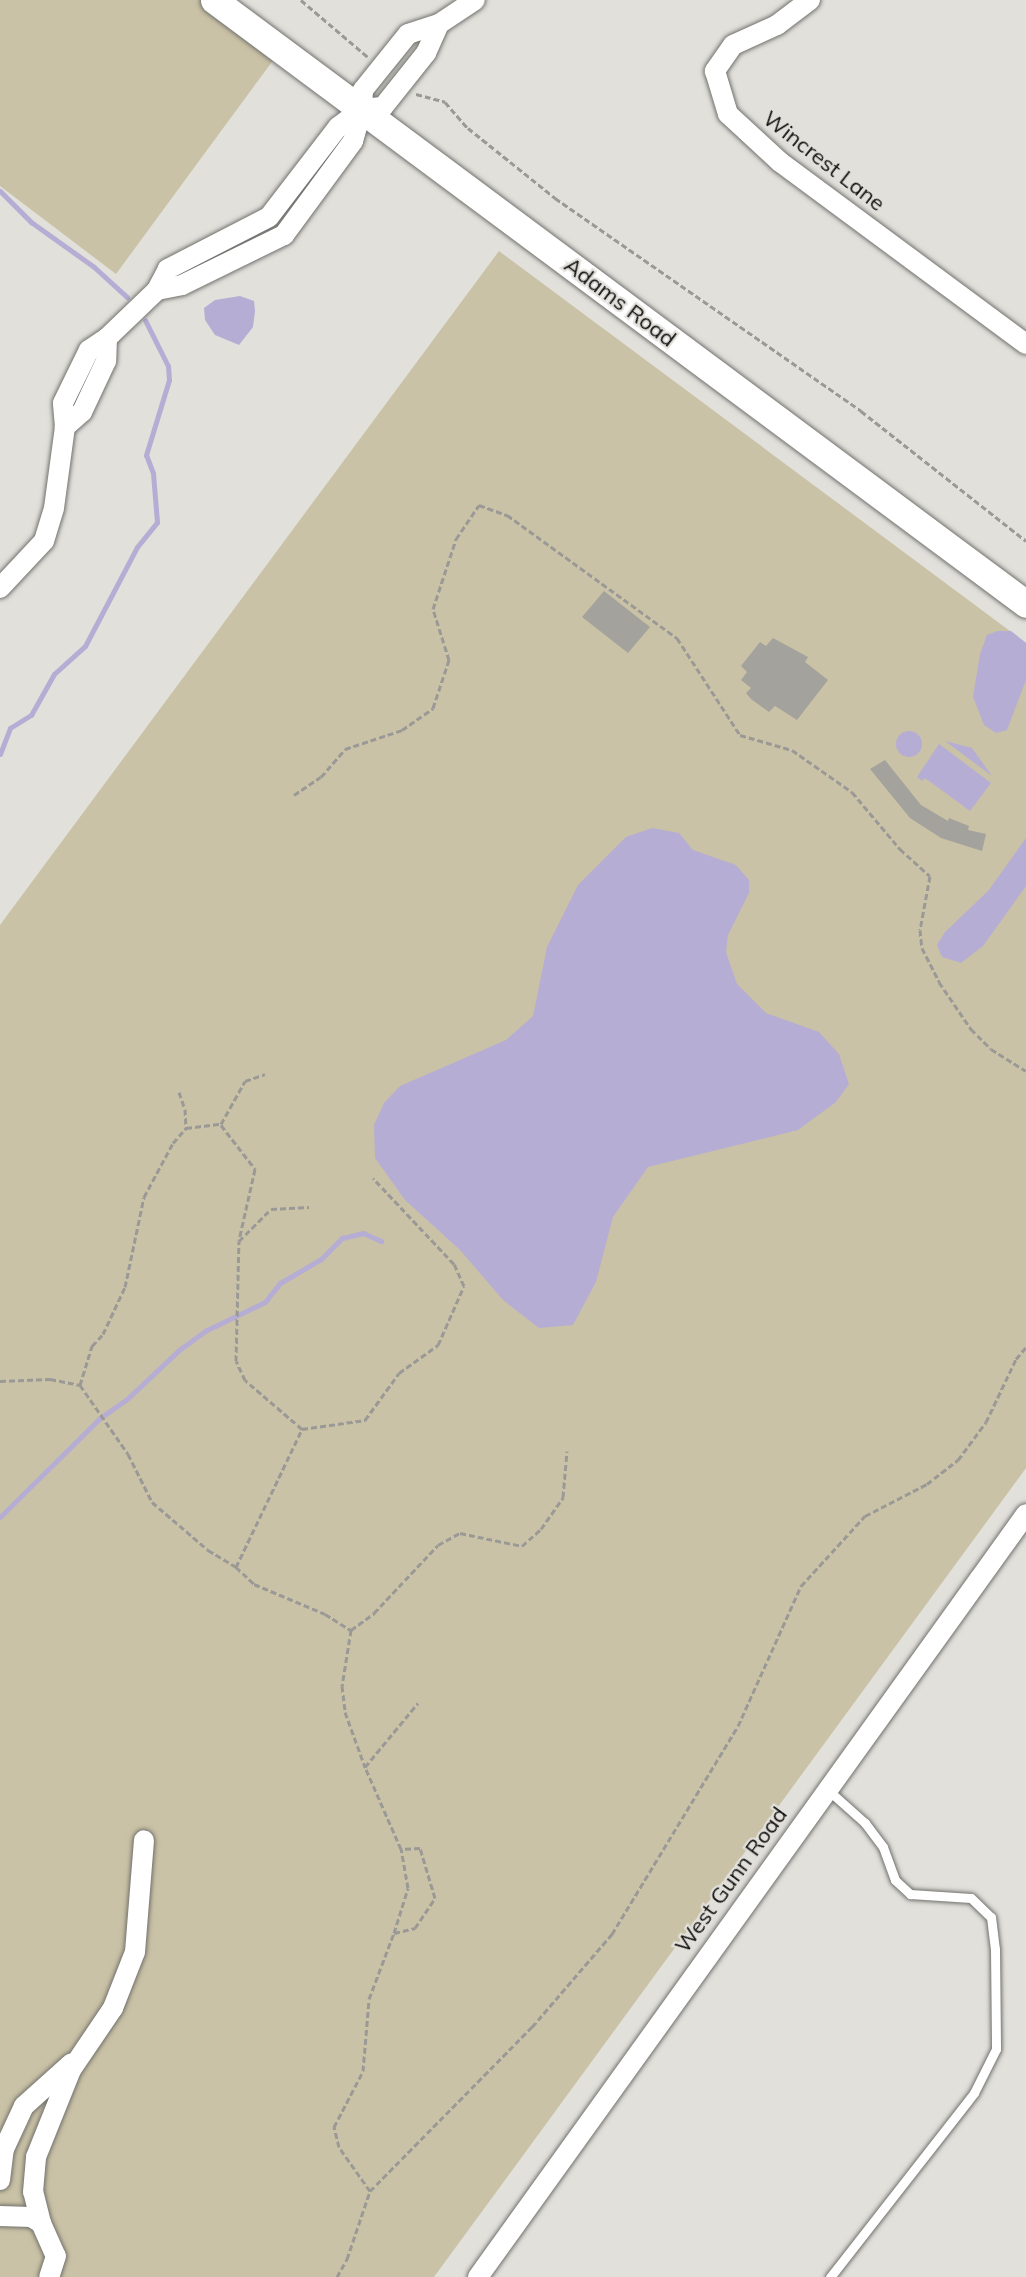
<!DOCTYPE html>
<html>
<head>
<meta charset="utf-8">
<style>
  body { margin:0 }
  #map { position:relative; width:1026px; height:2277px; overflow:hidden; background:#e1e0db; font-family:Mulish,sans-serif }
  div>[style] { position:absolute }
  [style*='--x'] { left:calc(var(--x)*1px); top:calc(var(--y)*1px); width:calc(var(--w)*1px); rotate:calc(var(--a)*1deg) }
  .green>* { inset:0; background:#cac2a6 }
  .water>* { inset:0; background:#b6add4 }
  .round { border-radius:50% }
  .stream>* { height:5px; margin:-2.5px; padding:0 2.5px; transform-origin:2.5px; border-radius:2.5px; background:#b6add4 }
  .building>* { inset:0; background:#a3a29d }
  .path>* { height:3px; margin-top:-1.5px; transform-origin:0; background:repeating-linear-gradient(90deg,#9a9996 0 6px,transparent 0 9px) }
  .roads { filter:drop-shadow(0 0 2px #72716d) drop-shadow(0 0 2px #72716d) }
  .service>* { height:9px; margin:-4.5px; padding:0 4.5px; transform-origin:4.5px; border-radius:4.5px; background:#fff }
  .minor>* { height:20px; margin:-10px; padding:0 10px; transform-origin:10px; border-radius:10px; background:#fff }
  .secondary>* { height:27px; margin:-13.5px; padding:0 13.5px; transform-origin:13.5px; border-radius:13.5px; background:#fff }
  span { translate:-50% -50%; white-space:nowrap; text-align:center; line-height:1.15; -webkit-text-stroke:4.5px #e1e0db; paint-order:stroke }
  .street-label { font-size:22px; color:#11100f }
</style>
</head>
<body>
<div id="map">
  <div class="green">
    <i style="clip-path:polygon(0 0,201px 0,277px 55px,116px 274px,0 186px)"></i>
    <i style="clip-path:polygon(499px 251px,1026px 643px,1026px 1468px,434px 2277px,0 2277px,0 925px)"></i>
  </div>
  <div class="water">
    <i style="clip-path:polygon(240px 296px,254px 301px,255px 311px,253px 327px,239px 345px,215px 335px,205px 320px,204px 308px,215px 300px)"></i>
    <i style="clip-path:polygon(997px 631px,1011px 631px,1026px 643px,1026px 680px,1007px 730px,996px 733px,984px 725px,973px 697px,980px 654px,987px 635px)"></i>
    <i class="round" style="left:896px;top:731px;width:26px;height:26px"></i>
    <i style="clip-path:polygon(945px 741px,972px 748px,992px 776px)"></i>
    <i style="clip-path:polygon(939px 744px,991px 783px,970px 811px,925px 778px,922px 781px,917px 777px)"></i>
    <i style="clip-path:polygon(652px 828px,679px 833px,693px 850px,736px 865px,749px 880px,749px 893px,728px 935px,726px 952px,737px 984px,766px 1013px,819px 1032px,839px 1054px,849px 1084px,836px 1102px,798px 1130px,648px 1167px,613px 1217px,596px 1282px,573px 1325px,539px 1328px,503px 1300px,460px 1250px,405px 1200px,375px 1158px,374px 1125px,384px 1103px,400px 1086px,506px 1040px,533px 1016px,547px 947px,578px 885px,626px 837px)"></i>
    <i style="clip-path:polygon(1026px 838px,1026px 886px,983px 946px,961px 963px,942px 957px,937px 945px,945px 932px,988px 891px)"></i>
  </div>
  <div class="stream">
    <i style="--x:0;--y:191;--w:44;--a:45"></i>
    <i style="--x:31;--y:222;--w:77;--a:35.5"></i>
    <i style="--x:94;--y:267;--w:45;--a:42.3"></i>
    <i style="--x:0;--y:754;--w:28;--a:-69"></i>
    <i style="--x:10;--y:728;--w:25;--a:-32"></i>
    <i style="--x:31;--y:715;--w:47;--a:-60.7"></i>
    <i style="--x:54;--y:674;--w:42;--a:-42.1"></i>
    <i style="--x:85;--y:646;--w:112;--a:-62.3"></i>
    <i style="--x:137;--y:547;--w:32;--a:-51"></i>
    <i style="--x:157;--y:522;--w:49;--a:-94.7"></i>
    <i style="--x:153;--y:473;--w:19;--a:-111"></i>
    <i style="--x:146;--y:455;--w:78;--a:-73"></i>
    <i style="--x:169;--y:380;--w:14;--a:-94"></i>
    <i style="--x:168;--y:366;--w:51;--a:-116.6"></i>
    <i style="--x:0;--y:1517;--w:141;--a:-44.7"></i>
    <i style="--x:100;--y:1418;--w:33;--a:-35"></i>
    <i style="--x:127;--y:1399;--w:71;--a:-43.3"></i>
    <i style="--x:179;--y:1350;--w:34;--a:-36"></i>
    <i style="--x:207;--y:1330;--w:64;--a:-25.8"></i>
    <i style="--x:265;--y:1302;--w:24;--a:-52"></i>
    <i style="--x:280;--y:1283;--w:48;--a:-30.3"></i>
    <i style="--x:321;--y:1259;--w:30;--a:-45"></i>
    <i style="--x:342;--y:1238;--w:22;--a:-13"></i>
    <i style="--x:363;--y:1233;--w:20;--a:24"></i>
  </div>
  <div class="building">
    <i style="clip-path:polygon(604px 591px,650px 627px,628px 653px,582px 617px)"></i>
    <i style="clip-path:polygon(773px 638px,808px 657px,805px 662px,828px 680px,797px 720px,775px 706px,769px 712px,751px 699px,746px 693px,751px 688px,741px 680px,747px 672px,741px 666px,760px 642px,766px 646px)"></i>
    <i style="clip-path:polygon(885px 760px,921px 805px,948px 821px,949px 818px,969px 826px,968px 830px,986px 834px,982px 851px,941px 838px,910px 818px,870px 769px)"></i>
  </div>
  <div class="path">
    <i style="--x:301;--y:0;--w:88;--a:40.4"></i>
    <i style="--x:416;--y:94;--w:30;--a:15"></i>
    <i style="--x:445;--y:102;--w:35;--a:49"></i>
    <i style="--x:468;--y:128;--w:112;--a:38.8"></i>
    <i style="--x:555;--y:198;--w:373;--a:34.8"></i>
    <i style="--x:861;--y:411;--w:210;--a:38.2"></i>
    <i style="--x:294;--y:795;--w:32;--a:-34"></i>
    <i style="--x:321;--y:777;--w:37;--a:-49"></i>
    <i style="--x:345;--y:749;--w:60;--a:-18.4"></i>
    <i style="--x:402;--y:730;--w:38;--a:-35"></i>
    <i style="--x:433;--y:708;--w:51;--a:-71.6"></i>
    <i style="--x:449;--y:660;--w:53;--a:-107.4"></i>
    <i style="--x:433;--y:609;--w:74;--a:-71.8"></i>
    <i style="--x:456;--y:539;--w:41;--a:-55.9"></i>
    <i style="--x:479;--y:505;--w:30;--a:20"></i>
    <i style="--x:507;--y:515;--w:210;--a:35.9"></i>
    <i style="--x:677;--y:638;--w:116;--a:57"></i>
    <i style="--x:740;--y:735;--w:54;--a:16.1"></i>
    <i style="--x:792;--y:750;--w:73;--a:35"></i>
    <i style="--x:852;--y:792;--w:75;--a:49.9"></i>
    <i style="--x:900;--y:849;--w:40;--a:42"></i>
    <i style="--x:930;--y:876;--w:55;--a:100.5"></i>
    <i style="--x:920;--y:930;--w:18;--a:84"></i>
    <i style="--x:922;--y:948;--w:38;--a:63"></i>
    <i style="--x:939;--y:982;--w:57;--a:55.8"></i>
    <i style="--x:971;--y:1029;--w:28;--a:45"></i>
    <i style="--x:991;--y:1049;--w:41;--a:32.2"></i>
    <i style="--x:179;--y:1092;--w:18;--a:71"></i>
    <i style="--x:185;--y:1109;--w:19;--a:87"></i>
    <i style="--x:221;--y:1125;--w:56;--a:52.3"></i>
    <i style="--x:255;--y:1169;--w:73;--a:102.7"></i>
    <i style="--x:0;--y:1381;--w:50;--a:-2.3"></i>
    <i style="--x:50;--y:1379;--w:31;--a:11"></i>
    <i style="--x:80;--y:1385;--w:84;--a:55.2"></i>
    <i style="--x:128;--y:1454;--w:54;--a:63.4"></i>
    <i style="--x:152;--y:1502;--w:74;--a:40.6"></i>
    <i style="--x:208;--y:1550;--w:33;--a:31"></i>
    <i style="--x:236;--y:1567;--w:153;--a:-64.4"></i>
    <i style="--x:302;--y:1429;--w:75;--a:-139.3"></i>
    <i style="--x:245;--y:1380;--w:21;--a:-115"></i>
    <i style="--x:236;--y:1361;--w:120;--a:-88.6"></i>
    <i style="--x:239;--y:1241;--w:45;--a:-45"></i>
    <i style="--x:271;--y:1209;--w:38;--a:-3"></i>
    <i style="--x:80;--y:1385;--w:41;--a:-72.9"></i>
    <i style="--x:92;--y:1346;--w:16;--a:-47"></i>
    <i style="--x:103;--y:1334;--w:52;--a:-64.9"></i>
    <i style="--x:125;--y:1287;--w:92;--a:-78.1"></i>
    <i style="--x:144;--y:1197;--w:61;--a:-61.8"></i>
    <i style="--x:173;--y:1143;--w:20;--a:-49"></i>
    <i style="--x:186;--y:1128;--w:35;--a:-7"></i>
    <i style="--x:221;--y:1124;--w:49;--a:-60.8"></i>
    <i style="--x:245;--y:1081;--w:21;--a:-19"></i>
    <i style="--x:302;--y:1429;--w:64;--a:-8.1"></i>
    <i style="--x:365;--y:1420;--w:58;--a:-54.1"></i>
    <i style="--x:399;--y:1373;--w:48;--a:-35.7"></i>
    <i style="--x:438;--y:1345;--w:64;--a:-66.2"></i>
    <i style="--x:464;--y:1286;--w:24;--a:-114"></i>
    <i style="--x:454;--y:1264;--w:118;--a:-133.3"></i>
    <i style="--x:236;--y:1567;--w:25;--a:43"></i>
    <i style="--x:254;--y:1584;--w:77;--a:22.9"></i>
    <i style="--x:325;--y:1614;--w:31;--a:32"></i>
    <i style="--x:351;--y:1630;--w:29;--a:-36"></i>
    <i style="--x:374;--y:1613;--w:93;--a:-46.7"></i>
    <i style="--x:438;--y:1545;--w:25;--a:-29"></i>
    <i style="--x:460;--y:1533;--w:63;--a:11.8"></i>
    <i style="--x:522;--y:1546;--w:25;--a:-42"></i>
    <i style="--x:541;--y:1529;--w:39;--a:-55"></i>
    <i style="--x:563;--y:1497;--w:46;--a:-85"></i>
    <i style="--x:351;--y:1630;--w:57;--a:99.1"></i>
    <i style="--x:342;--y:1686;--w:26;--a:83"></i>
    <i style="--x:345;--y:1712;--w:59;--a:70"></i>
    <i style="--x:394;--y:1933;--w:47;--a:-72.7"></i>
    <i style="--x:408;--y:1888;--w:40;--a:-100"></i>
    <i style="--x:370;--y:2191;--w:54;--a:-125.2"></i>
    <i style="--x:339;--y:2147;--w:21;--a:-104"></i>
    <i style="--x:334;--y:2127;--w:63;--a:-62.6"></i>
    <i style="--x:363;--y:2071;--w:72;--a:-85.2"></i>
    <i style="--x:369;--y:1999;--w:71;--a:-69.3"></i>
    <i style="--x:394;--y:1933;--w:22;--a:-13"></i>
    <i style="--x:415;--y:1928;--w:36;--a:-56"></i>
    <i style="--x:435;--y:1898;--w:52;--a:-106.7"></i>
    <i style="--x:420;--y:1848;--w:19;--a:177"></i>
    <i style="--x:401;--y:1849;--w:90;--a:-113.7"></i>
    <i style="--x:365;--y:1767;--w:83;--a:-50.4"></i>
    <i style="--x:337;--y:2277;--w:21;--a:-61"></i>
    <i style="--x:347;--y:2259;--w:72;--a:-71.3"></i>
    <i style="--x:370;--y:2191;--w:231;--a:-45.4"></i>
    <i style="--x:532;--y:2027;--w:123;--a:-49.3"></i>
    <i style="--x:612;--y:1934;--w:243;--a:-58.8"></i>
    <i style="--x:738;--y:1726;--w:154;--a:-65.8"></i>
    <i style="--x:801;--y:1586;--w:95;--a:-47.6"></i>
    <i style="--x:865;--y:1516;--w:70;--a:-27.3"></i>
    <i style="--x:927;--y:1484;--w:39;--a:-38"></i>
    <i style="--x:958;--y:1460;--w:47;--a:-53.6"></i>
    <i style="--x:986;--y:1422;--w:70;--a:-64.5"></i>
    <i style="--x:1016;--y:1359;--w:16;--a:-50"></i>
  </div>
  <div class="roads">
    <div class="service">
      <i style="--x:828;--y:1790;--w:50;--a:41.7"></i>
      <i style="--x:865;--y:1823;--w:30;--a:53"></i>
      <i style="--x:883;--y:1847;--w:35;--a:70"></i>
      <i style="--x:895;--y:1880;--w:21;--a:43"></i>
      <i style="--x:910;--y:1894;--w:61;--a:3.8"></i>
      <i style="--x:971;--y:1898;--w:28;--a:44"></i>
      <i style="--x:991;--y:1917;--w:32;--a:83"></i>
      <i style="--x:995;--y:1949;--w:100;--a:89.4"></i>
      <i style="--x:996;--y:2049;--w:49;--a:116.6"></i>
      <i style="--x:974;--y:2093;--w:234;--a:128"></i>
    </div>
    <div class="minor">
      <i style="--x:810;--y:0;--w:41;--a:142.9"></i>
      <i style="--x:777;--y:25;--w:48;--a:155.6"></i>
      <i style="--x:733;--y:45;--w:32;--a:125"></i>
      <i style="--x:715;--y:71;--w:45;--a:73.2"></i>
      <i style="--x:728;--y:114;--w:71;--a:42.7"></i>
      <i style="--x:780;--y:162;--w:306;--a:36.5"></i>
      <i style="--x:439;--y:24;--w:43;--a:-33.7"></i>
      <i style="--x:362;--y:109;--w:30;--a:143"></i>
      <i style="--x:338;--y:127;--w:113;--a:127.5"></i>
      <i style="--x:269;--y:217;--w:114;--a:152.8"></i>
      <i style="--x:168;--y:269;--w:24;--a:118"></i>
      <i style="--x:157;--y:290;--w:25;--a:-11"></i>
      <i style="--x:182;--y:285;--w:114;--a:-26.1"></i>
      <i style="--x:284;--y:235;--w:117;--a:-53.7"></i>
      <i style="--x:353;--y:141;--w:33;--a:-74"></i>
      <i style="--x:362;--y:109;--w:19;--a:-87"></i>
      <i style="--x:363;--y:90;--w:72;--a:-51.2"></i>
      <i style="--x:408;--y:34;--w:33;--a:-18"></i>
      <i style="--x:439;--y:24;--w:32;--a:114"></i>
      <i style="--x:426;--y:53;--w:69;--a:128.5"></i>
      <i style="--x:383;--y:107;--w:21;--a:175"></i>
      <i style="--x:107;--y:338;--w:69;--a:-43.8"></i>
      <i style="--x:0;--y:588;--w:64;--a:-46.9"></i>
      <i style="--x:44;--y:541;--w:34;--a:-73"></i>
      <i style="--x:54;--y:508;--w:82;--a:-82.3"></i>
      <i style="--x:65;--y:427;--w:24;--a:-95"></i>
      <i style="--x:63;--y:403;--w:59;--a:-63.9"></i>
      <i style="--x:89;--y:350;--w:22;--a:-34"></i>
      <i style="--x:107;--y:338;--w:23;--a:92"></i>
      <i style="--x:106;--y:361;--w:56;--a:115.2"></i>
      <i style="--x:82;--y:412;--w:23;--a:139"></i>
      <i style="--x:0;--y:2180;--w:31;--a:-83"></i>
      <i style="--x:4;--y:2149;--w:47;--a:-65.1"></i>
      <i style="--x:24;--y:2106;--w:64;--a:-41.9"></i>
      <i style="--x:0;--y:2216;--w:31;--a:2"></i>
      <i style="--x:31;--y:2217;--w:12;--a:31"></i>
      <i style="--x:41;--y:2223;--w:36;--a:66"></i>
      <i style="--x:56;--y:2256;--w:22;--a:108"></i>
      <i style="--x:41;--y:2223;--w:32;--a:-104"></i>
      <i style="--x:33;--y:2192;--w:35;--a:-85"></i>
      <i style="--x:36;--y:2157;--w:94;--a:-68.1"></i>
      <i style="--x:71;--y:2070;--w:75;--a:-55.9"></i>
      <i style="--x:113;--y:2008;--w:60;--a:-68.6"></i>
      <i style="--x:135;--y:1952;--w:112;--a:-85.4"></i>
      <i style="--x:478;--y:2277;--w:939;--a:-54.31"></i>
    </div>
    <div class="secondary">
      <i style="--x:214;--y:0;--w:1012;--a:36.64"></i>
    </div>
  </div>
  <div class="street-label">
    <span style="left:824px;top:161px;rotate:38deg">Wincrest Lane</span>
    <span style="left:620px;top:302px;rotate:37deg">Adams Road</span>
    <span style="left:731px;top:1880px;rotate:-54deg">West Gunn Road</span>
  </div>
</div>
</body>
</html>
